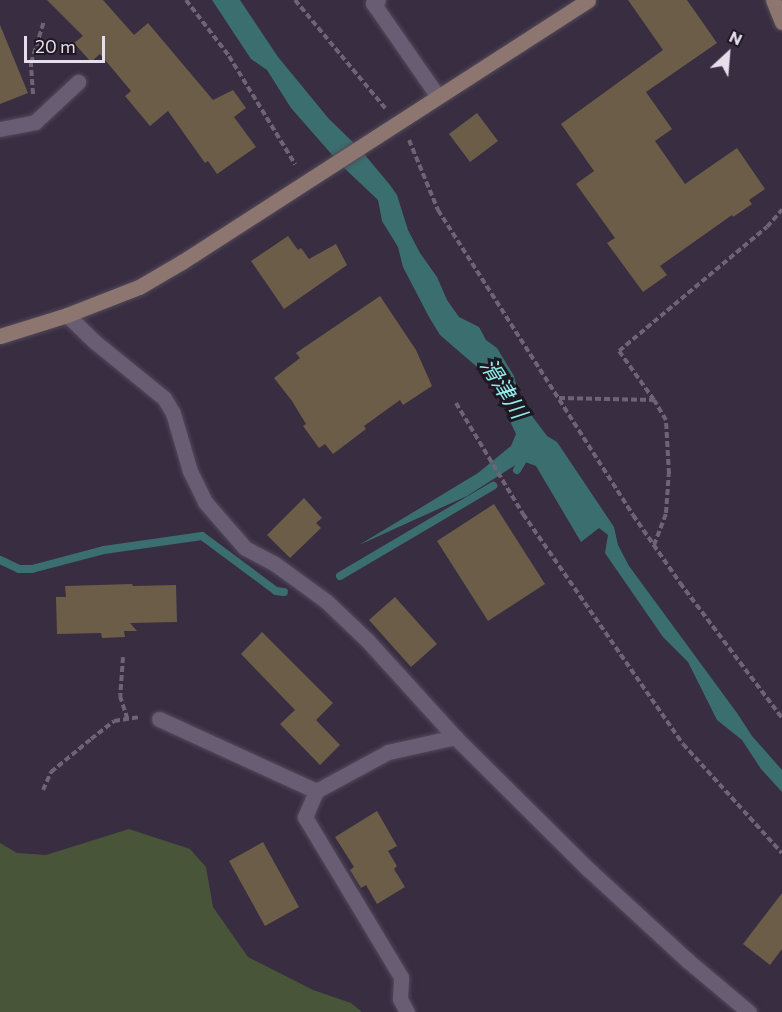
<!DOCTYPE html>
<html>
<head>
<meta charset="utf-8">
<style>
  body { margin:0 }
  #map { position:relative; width:782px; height:1012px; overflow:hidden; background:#382d41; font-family:Commissioner,"Noto Sans JP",sans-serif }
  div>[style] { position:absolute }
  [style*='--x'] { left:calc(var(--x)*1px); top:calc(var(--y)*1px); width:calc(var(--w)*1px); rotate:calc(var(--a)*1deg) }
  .green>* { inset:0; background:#495538 }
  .water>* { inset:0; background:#3b6f6f }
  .stream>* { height:8px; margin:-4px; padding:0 4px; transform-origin:4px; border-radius:4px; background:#3b6f6f }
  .building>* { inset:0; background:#6c5d48 }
  .path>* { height:4px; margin-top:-2px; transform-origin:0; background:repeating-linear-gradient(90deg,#6d6475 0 6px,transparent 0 9px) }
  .roads { filter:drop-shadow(0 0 2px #52495a) drop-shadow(0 0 2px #52495a) }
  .street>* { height:15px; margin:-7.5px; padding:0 7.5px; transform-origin:7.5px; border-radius:7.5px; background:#695d73 }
  .secondary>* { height:15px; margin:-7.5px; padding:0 7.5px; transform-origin:7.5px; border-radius:7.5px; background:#8e7670 }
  span { translate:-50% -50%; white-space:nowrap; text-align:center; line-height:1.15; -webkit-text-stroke:6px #1d1821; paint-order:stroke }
  .water-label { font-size:22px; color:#91ebea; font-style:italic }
  .north { position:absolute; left:698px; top:24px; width:60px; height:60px; -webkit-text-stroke:4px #1d1821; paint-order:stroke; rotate:26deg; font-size:16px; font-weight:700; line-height:24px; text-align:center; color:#e5deeb }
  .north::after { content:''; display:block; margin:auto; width:21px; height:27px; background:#e5deeb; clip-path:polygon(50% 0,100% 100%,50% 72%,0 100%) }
  .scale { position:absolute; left:24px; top:36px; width:81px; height:27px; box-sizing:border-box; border:3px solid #e5deeb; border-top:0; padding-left:8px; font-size:18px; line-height:21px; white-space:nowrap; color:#e5deeb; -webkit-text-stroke:4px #1d1821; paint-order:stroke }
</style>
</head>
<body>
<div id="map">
  <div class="green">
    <i style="clip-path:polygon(129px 829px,190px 849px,206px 867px,213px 907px,248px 957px,313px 990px,351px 1003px,362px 1012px,0 1012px,0 843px,17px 853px,46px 855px)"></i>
  </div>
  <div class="water">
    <i style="clip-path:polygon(212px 0,240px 0,278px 57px,329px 119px,360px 149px,390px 185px,397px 195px,408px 230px,420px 253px,437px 277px,447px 300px,459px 317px,479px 327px,486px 340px,497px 348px,514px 376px,520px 400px,547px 436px,557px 442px,614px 527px,618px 545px,629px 566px,737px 713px,752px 736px,782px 770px,782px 792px,761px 769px,742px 740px,717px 720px,688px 662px,663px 637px,605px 553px,608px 535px,599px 528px,581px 542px,536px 466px,525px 462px,517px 464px,467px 496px,359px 545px,478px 473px,511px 446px,516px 434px,509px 419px,509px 405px,484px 373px,440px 335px,429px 317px,403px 267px,398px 247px,382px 221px,378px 200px,341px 165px,291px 108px,267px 70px,251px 59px)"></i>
  </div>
  <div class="stream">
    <i style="--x:517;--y:470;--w:17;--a:-59"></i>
    <i style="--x:0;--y:560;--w:21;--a:25"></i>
    <i style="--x:19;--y:569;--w:13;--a:0"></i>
    <i style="--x:32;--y:569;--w:74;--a:-14.8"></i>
    <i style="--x:104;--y:550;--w:99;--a:-8.1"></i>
    <i style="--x:202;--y:536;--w:92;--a:36.6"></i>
    <i style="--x:276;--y:591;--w:8;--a:7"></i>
    <i style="--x:340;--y:576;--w:178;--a:-30.5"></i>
  </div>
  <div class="building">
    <i style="clip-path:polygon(47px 0,103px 0,134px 35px,148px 23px,213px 100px,233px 90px,246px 108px,234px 117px,256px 147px,217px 174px,208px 161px,205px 163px,168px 111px,150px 126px,125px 96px,131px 91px,100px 54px,91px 62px,74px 43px,83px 36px)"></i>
    <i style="clip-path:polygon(628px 0,687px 0,717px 43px,646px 92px,672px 129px,655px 141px,685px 184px,737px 148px,765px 189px,749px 200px,752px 204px,733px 217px,732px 215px,660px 266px,667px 275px,643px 292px,607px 243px,615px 238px,576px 184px,594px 171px,561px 124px,663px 50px)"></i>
    <i style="clip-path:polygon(0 25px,28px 93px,0 104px)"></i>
    <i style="clip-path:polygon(477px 113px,498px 141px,470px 162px,449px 134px)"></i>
    <i style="clip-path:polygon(288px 236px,298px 250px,301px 248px,309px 259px,336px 244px,347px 265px,284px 309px,251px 261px)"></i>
    <i style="clip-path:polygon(380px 296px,416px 350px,432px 386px,403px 405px,400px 400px,364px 426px,366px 429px,333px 454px,325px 444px,319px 448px,303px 426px,306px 424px,292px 401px,274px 378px,300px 358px,296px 353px)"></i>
    <i style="clip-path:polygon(304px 498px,322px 518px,316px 523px,321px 528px,290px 558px,267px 535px)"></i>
    <i style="clip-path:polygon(494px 504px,545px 584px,488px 621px,437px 541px)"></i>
    <i style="clip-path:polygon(132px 584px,133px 586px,176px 585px,177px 622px,130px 623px,137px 631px,124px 631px,125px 637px,102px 638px,101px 633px,57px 634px,56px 597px,66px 597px,65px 586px)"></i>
    <i style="clip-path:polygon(395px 597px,437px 644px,411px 667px,369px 620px)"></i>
    <i style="clip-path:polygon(262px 632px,333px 703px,316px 720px,340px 745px,320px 765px,280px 724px,295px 710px,241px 654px)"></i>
    <i style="clip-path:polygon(377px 811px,397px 846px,388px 851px,397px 866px,394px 869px,405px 887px,377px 904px,366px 885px,361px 888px,350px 870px,354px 867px,335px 837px)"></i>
    <i style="clip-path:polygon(263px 842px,299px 907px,265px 926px,229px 861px)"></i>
    <i style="clip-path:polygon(782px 893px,782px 949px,770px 965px,743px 944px)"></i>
  </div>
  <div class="path">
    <i style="--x:186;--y:0;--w:71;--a:52.5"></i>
    <i style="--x:229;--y:56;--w:127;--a:58.6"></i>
    <i style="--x:295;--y:0;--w:141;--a:50.2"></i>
    <i style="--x:33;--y:94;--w:31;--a:-94"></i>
    <i style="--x:31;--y:63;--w:44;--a:-72.8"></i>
    <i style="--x:409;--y:140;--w:76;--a:67.5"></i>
    <i style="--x:438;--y:210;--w:362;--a:57.4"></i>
    <i style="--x:633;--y:515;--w:83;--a:55.3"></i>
    <i style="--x:680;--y:583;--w:169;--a:52.9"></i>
    <i style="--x:559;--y:398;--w:95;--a:1.2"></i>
    <i style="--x:654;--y:400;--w:60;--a:-125.5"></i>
    <i style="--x:619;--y:351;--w:193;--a:-40"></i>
    <i style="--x:767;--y:227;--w:23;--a:-49"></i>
    <i style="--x:456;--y:403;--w:130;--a:58.9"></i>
    <i style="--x:523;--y:514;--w:280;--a:55.2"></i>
    <i style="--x:683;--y:744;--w:147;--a:47.8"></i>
    <i style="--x:654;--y:545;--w:34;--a:-69"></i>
    <i style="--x:666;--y:513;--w:39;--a:-86"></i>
    <i style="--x:669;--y:474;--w:54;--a:-93.2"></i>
    <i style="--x:666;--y:420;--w:23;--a:-121"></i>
    <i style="--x:123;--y:657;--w:39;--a:94"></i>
    <i style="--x:120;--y:696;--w:23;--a:72"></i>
    <i style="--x:43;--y:790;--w:20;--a:-66"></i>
    <i style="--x:51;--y:772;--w:52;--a:-39.5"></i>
    <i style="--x:91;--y:739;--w:29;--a:-38"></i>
    <i style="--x:114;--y:721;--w:26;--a:-9"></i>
  </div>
  <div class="roads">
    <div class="street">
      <i style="--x:378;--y:0;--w:6;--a:149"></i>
      <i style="--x:373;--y:3;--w:112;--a:55.2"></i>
      <i style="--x:0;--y:129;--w:36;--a:-11"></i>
      <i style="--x:35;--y:122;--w:59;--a:-42.9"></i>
      <i style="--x:67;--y:315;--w:39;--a:44"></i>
      <i style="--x:95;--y:342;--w:89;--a:39.1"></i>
      <i style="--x:164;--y:398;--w:17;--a:59"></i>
      <i style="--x:173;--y:413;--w:60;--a:73.7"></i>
      <i style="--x:190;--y:471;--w:34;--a:64"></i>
      <i style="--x:205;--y:502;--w:61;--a:49"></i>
      <i style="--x:245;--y:548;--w:34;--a:28"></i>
      <i style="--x:275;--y:564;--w:63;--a:36"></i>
      <i style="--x:326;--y:601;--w:58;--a:43.6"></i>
      <i style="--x:368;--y:641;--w:130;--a:47.8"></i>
      <i style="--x:455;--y:737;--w:186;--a:44.8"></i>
      <i style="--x:587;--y:868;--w:136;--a:42.6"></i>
      <i style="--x:687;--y:960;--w:81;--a:40"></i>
      <i style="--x:159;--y:719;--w:173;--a:24.6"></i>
      <i style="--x:407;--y:1012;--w:15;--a:-118"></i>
      <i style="--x:400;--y:999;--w:22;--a:-87"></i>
      <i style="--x:401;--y:977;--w:187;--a:-121"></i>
      <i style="--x:305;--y:817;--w:28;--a:-67"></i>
      <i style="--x:316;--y:791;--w:82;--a:-28.4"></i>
      <i style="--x:388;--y:752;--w:69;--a:-12.6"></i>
    </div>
    <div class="secondary">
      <i style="--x:773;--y:0;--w:24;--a:68"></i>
      <i style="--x:0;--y:336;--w:70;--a:-17.4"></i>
      <i style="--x:67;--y:315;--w:77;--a:-21.3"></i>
      <i style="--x:139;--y:287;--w:50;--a:-30.2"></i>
      <i style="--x:182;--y:262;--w:483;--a:-32.8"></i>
    </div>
  </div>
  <div class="water-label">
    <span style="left:504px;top:388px;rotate:58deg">滑津川</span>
  </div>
  <div class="north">N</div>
  <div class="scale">20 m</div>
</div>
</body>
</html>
